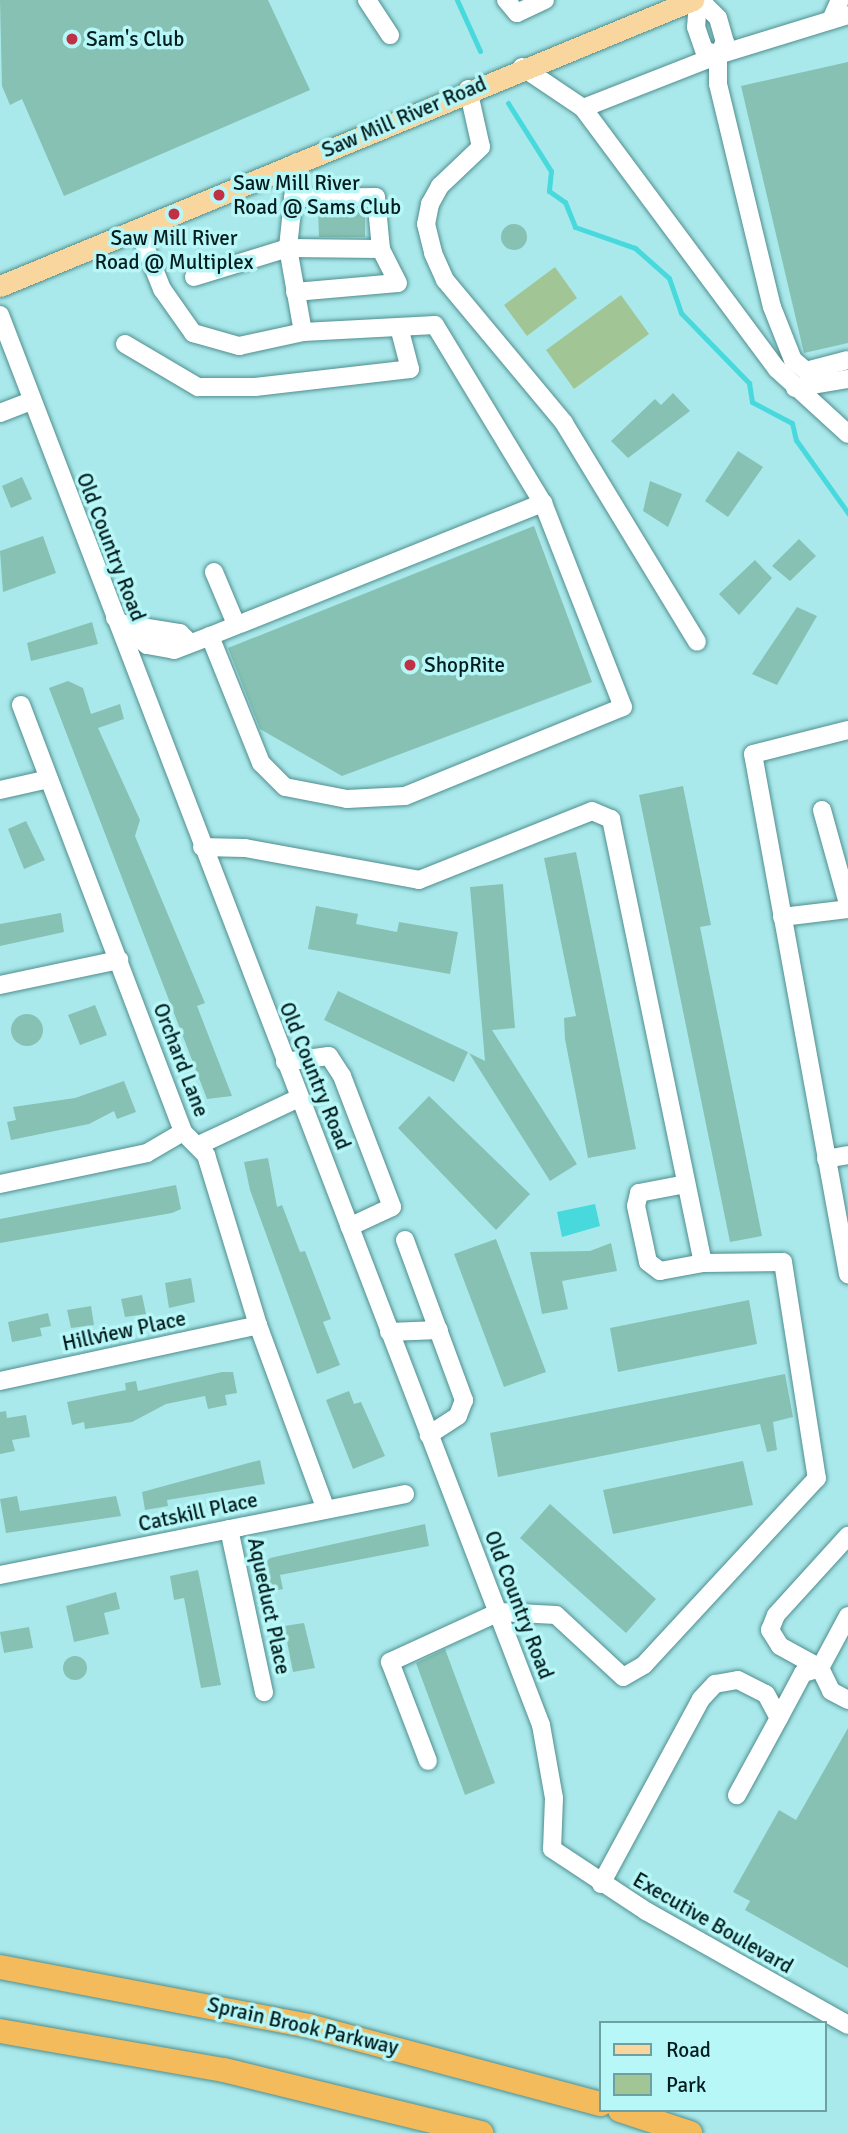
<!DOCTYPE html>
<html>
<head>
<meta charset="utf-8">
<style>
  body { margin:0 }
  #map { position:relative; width:848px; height:2133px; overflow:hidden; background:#aae9eb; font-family:Signika,sans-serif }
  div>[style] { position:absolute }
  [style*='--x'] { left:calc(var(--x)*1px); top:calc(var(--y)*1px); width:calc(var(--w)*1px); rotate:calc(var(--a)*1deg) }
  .green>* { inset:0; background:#a2c596 }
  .water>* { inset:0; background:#48d9dd }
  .stream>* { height:5px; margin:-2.5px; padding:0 2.5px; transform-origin:2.5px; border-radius:2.5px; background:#48d9dd }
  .building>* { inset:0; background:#87c1b3 }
  .round { border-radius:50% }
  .roads { filter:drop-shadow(0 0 2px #508e8f) drop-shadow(0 0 2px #508e8f) }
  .minor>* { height:18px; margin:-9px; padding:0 9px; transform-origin:9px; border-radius:9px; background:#fff }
  .major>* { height:21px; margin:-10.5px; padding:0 10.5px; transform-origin:10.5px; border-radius:10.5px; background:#f8d69e }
  .highway>* { height:24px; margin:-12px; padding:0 12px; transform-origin:12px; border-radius:12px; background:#f4bb5d }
  .dots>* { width:19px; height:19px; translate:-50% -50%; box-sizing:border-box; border:4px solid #b7f7f8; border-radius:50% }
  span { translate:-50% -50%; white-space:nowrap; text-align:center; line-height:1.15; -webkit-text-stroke:7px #b7f7f8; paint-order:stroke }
  .poi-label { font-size:21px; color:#031d1e }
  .left { translate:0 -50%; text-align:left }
  .street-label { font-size:21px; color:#031d1e }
  .legend { position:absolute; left:599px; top:2021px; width:228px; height:91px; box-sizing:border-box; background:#b7f7f8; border:2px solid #6fa0a1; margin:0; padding:9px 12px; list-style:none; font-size:21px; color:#031d1e }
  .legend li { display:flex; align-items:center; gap:14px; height:35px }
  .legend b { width:35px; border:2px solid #6fa0a1 }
</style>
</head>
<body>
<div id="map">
  <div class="green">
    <i style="clip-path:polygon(555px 267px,577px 298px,527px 336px,504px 305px)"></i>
    <i style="clip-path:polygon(621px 295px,649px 334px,574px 389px,546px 350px)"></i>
  </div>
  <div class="water">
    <i style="clip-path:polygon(595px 1204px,600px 1226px,562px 1237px,557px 1212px)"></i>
  </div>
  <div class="stream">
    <i style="--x:457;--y:0;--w:56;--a:65.7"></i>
    <i style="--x:508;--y:103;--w:80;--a:57.7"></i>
    <i style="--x:551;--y:171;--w:20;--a:96"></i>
    <i style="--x:549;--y:191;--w:19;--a:35"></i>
    <i style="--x:565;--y:202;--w:27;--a:68"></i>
    <i style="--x:575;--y:227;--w:64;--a:19.3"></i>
    <i style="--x:635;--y:248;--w:45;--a:41.4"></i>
    <i style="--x:669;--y:278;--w:37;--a:71"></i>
    <i style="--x:681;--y:313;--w:98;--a:45.8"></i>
    <i style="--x:749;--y:383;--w:19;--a:81"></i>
    <i style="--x:752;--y:402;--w:45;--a:27.7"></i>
    <i style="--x:792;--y:423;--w:17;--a:77"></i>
    <i style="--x:796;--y:440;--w:90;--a:54.5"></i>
  </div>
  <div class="building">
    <i style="clip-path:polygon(0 0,268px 0,310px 90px,64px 196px,22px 99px,10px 105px,2px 86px)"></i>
    <i style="clip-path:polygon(848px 62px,848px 343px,804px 353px,741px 86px)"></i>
    <i style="clip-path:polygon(318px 209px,365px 209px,365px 237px,319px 237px)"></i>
    <i class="round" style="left:501px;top:224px;width:26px;height:26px"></i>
    <i style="clip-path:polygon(673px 393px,690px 411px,628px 458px,611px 441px,655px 399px,661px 405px)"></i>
    <i style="clip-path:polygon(738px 451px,763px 467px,728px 517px,705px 501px)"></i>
    <i style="clip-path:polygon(22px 477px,32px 499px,11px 508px,2px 486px)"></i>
    <i style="clip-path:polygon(650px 481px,682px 494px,668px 527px,643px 511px)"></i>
    <i style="clip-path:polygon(534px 526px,592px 682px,342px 776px,260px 729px,228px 648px)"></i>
    <i style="clip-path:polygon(43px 536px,56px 573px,3px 592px,0 551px)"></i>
    <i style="clip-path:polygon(799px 539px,816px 556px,790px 581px,772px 566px)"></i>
    <i style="clip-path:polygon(755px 560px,772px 578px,739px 615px,719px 594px)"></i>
    <i style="clip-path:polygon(797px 607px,817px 616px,777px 685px,752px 674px)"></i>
    <i style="clip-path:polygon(92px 622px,98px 644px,31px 661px,27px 643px)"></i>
    <i style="clip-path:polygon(68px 681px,83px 688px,91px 714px,120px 704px,124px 719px,98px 728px,140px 820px,135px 836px,205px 1003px,197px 1006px,232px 1096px,207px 1099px,49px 688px)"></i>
    <i style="clip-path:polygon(683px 786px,711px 925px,700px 927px,762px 1236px,730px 1242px,639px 795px)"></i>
    <i style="clip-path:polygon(26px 821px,45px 860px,24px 869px,8px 829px)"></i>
    <i style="clip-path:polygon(576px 852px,636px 1149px,588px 1158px,565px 1039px,564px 1018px,576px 1016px,544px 858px)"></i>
    <i style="clip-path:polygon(503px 884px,515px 1028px,492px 1030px,577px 1164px,550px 1181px,469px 1053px,485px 1061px,470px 887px)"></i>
    <i style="clip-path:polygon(316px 906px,358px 914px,356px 924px,397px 932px,399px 922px,458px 932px,450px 974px,308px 949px)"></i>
    <i style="clip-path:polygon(61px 913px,64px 932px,0 946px,0 924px)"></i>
    <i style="clip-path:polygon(338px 991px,468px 1052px,454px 1082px,324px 1020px)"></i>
    <i style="clip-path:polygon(95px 1005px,107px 1035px,80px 1045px,68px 1015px)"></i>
    <i class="round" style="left:11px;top:1014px;width:32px;height:32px"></i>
    <i style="clip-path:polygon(124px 1081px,136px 1112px,117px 1119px,114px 1111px,89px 1124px,11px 1140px,7px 1122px,16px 1120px,13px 1107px,75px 1098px)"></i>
    <i style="clip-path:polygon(429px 1096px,530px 1194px,496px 1230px,398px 1128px)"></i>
    <i style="clip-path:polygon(268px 1158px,277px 1207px,282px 1205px,300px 1252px,305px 1251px,331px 1319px,323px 1322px,340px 1365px,317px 1374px,250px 1190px,244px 1162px)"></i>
    <i style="clip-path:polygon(176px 1185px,181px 1209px,172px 1213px,0 1243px,0 1219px)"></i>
    <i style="clip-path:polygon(496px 1239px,546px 1372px,504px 1387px,454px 1254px)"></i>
    <i style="clip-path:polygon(611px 1243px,617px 1271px,562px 1281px,568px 1309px,542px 1314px,530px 1252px,590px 1251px)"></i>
    <i style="clip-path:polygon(191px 1278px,195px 1302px,169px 1308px,165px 1283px)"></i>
    <i style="clip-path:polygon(142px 1295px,146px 1314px,125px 1317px,121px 1299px)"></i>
    <i style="clip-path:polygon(749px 1300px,757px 1344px,618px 1372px,610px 1328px)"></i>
    <i style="clip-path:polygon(91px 1306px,94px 1325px,71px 1328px,67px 1310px)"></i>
    <i style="clip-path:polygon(48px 1313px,51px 1326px,40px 1328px,42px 1336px,12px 1342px,8px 1322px)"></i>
    <i style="clip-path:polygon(222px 1372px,233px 1372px,237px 1393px,225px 1395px,227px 1405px,208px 1409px,205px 1396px,166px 1404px,132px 1422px,85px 1429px,84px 1422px,72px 1425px,67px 1402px,126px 1390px,125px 1383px,136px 1381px,138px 1391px)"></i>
    <i style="clip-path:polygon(785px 1374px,793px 1417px,773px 1422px,777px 1450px,767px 1452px,760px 1424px,498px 1477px,490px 1433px)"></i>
    <i style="clip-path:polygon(349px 1391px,354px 1404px,361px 1402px,385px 1456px,353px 1469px,326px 1400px)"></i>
    <i style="clip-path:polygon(6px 1411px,7px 1418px,26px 1415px,30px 1437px,12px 1440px,15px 1451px,0 1454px,0 1412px)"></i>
    <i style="clip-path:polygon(260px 1460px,265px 1484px,167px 1500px,168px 1506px,145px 1510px,142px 1492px)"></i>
    <i style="clip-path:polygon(743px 1461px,753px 1505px,613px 1534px,603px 1490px)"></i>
    <i style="clip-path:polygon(17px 1496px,20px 1511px,116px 1496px,121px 1516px,6px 1533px,0 1499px)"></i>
    <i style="clip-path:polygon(550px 1504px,656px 1599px,626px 1633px,520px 1538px)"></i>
    <i style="clip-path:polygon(425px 1524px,429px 1546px,280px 1575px,283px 1589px,269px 1592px,263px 1565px,270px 1558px)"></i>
    <i style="clip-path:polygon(198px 1570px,221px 1685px,201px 1688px,184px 1598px,174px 1600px,170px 1576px)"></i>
    <i style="clip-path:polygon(116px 1592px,120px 1609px,104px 1613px,109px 1634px,74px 1642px,66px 1606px)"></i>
    <i style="clip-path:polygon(304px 1623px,315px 1668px,293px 1672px,284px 1626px)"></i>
    <i style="clip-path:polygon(29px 1627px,33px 1648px,4px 1653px,0 1632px)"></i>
    <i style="clip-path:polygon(445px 1649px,495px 1783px,465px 1795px,416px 1663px)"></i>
    <i class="round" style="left:63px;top:1656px;width:24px;height:24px"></i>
    <i style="clip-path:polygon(848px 1728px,848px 1968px,745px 1910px,750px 1901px,733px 1892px,779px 1810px,796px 1820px)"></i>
  </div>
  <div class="roads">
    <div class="minor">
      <i style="--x:367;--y:0;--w:42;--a:56.7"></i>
      <i style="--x:506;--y:0;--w:17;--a:50"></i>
      <i style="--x:517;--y:13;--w:31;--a:-25"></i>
      <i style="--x:698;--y:0;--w:27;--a:94"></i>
      <i style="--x:696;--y:27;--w:24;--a:71"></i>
      <i style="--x:704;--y:50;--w:15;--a:20"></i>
      <i style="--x:700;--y:0;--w:25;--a:45"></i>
      <i style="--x:718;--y:18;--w:25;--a:74"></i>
      <i style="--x:725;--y:42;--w:15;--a:118"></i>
      <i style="--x:718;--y:55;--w:29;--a:90"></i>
      <i style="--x:718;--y:84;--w:229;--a:76.4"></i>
      <i style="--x:772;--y:307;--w:57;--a:68.4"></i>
      <i style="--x:793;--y:360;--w:17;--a:40"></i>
      <i style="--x:806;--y:371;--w:43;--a:-14.7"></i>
      <i style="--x:831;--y:20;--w:22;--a:-66"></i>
      <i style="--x:522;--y:67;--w:73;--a:33.9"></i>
      <i style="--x:583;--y:108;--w:145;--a:-21.4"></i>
      <i style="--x:718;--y:55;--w:136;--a:-17.1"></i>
      <i style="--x:468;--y:89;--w:59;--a:77.4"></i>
      <i style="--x:481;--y:147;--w:57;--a:136.4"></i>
      <i style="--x:440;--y:186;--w:21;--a:119"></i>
      <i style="--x:430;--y:204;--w:20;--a:101"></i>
      <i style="--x:426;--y:224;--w:30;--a:76"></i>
      <i style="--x:433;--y:253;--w:30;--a:66"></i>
      <i style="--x:445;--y:280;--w:186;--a:50.2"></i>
      <i style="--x:564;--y:423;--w:256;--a:58.7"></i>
      <i style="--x:583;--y:108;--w:325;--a:53.4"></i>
      <i style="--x:777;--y:369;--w:96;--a:42.5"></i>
      <i style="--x:297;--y:162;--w:86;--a:96"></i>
      <i style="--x:288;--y:248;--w:85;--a:79.9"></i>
      <i style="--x:138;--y:229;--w:65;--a:68.2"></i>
      <i style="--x:162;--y:289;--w:54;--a:54.8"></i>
      <i style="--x:193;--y:333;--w:48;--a:15.8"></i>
      <i style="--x:239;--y:346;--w:66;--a:-12.3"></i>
      <i style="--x:303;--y:332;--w:132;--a:-3"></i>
      <i style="--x:435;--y:325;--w:208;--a:58.8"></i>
      <i style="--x:543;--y:503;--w:219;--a:68.6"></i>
      <i style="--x:623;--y:707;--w:235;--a:157.8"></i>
      <i style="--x:405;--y:796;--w:58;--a:177"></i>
      <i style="--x:347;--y:799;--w:63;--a:-169"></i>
      <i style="--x:285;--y:787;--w:34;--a:-135"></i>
      <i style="--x:261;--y:763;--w:137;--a:-111.9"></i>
      <i style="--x:210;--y:636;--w:359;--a:-21.8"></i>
      <i style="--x:194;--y:277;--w:98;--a:-17.1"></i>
      <i style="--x:288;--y:248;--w:93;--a:0.6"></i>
      <i style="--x:381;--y:249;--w:52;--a:-95.5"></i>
      <i style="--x:376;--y:197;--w:83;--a:179.3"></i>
      <i style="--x:295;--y:292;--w:103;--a:-5"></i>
      <i style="--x:398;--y:283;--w:38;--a:-117"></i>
      <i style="--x:0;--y:315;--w:1510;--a:69.01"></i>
      <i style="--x:541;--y:1725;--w:74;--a:79.9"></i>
      <i style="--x:554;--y:1798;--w:51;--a:92.2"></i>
      <i style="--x:552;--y:1849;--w:113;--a:33.4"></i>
      <i style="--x:646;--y:1911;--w:232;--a:29.4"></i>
      <i style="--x:125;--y:344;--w:85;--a:30.5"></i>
      <i style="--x:198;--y:387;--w:57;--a:0"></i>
      <i style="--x:255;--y:387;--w:156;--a:-6.6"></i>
      <i style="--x:410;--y:369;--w:43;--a:-104.7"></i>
      <i style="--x:795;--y:388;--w:54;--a:-9.6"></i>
      <i style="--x:0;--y:413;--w:33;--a:-21"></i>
      <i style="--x:214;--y:572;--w:56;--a:67.1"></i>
      <i style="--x:115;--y:618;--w:42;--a:40.2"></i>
      <i style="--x:147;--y:645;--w:27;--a:10"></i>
      <i style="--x:174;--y:650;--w:39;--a:-21"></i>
      <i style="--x:123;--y:624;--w:58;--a:9"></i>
      <i style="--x:180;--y:633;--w:13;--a:45"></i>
      <i style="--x:21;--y:705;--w:457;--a:69.2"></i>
      <i style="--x:183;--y:1132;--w:33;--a:45"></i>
      <i style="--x:206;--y:1155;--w:178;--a:73"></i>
      <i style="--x:258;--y:1325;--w:194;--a:69.8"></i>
      <i style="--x:848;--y:730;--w:98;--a:165.8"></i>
      <i style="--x:753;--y:754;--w:529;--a:79.65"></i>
      <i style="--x:0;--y:790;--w:50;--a:-12.7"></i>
      <i style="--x:822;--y:810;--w:98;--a:74.5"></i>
      <i style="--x:202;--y:847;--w:43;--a:1.3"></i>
      <i style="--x:245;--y:848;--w:177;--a:10.4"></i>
      <i style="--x:419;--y:880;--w:186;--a:-21.7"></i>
      <i style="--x:592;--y:811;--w:21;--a:23"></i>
      <i style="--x:611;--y:819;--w:453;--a:78.3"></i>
      <i style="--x:703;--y:1263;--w:80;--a:-0.7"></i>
      <i style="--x:783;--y:1262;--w:219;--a:81.1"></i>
      <i style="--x:817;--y:1478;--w:255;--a:132.8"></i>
      <i style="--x:644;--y:1665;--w:24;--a:150"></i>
      <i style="--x:623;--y:1677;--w:91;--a:-137.2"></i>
      <i style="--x:556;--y:1615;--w:57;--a:-177"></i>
      <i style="--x:499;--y:1612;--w:120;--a:155.4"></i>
      <i style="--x:390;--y:1662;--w:106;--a:69"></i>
      <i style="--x:782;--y:917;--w:66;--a:-6.9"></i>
      <i style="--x:0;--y:985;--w:122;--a:-11.9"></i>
      <i style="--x:285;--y:1062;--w:44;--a:-7.8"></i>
      <i style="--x:329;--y:1056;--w:24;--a:57"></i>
      <i style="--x:342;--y:1076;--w:140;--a:69.1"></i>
      <i style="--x:392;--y:1207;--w:47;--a:155.1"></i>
      <i style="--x:199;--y:1145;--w:110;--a:-25.2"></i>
      <i style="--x:826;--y:1159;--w:22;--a:-10"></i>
      <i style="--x:0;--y:1184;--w:150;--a:-11.9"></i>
      <i style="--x:147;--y:1153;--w:42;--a:-30.3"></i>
      <i style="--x:686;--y:1184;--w:48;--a:169.2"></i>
      <i style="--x:639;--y:1193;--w:13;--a:103"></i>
      <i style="--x:636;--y:1206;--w:57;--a:77.9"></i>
      <i style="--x:648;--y:1262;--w:15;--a:37"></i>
      <i style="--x:660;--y:1271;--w:44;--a:-10.5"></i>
      <i style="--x:405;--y:1240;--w:171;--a:69.8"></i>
      <i style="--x:464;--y:1400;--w:17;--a:111"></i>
      <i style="--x:458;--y:1416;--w:35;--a:147"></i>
      <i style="--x:389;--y:1332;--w:50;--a:-2.3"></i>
      <i style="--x:0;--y:1381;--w:264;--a:-12.2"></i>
      <i style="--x:229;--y:1529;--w:167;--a:77.9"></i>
      <i style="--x:0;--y:1575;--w:413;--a:-11.3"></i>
      <i style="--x:848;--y:1616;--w:59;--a:118.3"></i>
      <i style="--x:820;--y:1668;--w:25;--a:64"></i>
      <i style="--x:831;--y:1691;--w:19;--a:28"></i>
      <i style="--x:820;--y:1668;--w:46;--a:-151.2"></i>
      <i style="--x:780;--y:1646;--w:19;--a:-122"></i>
      <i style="--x:770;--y:1630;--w:16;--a:-68"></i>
      <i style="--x:776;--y:1615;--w:107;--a:-47.7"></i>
      <i style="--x:779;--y:1718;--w:51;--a:-61.9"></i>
      <i style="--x:803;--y:1673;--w:18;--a:-16"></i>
      <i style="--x:601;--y:1884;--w:210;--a:-61.6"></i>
      <i style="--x:701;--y:1699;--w:21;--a:-47"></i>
      <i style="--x:715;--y:1684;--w:23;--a:-10"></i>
      <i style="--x:738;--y:1680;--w:31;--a:27"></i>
      <i style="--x:766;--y:1694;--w:27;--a:62"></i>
      <i style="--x:779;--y:1718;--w:88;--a:118.6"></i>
    </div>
    <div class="major">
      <i style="--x:0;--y:286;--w:750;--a:-22.43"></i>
    </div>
    <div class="highway">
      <i style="--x:0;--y:1967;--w:315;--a:10.8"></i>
      <i style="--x:309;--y:2026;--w:302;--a:15"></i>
      <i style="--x:0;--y:2031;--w:227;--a:9.9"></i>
      <i style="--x:224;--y:2070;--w:265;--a:13.8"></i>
      <i style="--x:620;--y:2110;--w:74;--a:18.2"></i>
    </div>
  </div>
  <div class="dots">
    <i style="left:72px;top:39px;background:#c13146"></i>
    <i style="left:219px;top:195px;background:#c13146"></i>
    <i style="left:174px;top:214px;background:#c13146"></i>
    <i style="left:410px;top:665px;background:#c13146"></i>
  </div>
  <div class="poi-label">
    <span class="left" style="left:86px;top:39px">Sam's Club</span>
    <span class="left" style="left:233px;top:195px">Saw Mill River<br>Road @ Sams Club</span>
    <span style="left:174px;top:250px">Saw Mill River<br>Road @ Multiplex</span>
    <span class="left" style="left:424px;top:665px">ShopRite</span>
  </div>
  <div class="street-label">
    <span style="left:404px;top:117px;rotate:-23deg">Saw Mill River Road</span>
    <span style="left:111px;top:547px;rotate:69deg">Old Country Road</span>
    <span style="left:181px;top:1060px;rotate:69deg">Orchard Lane</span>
    <span style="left:315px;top:1076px;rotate:68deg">Old Country Road</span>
    <span style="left:124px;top:1331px;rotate:-12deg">Hillview Place</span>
    <span style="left:198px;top:1512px;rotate:-12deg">Catskill Place</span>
    <span style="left:519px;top:1605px;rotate:69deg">Old Country Road</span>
    <span style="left:269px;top:1606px;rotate:78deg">Aqueduct Place</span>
    <span style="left:713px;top:1923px;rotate:30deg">Executive Boulevard</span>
    <span style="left:303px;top:2026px;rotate:13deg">Sprain Brook Parkway</span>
  </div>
  <ul class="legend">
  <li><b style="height:9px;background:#f8d69e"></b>Road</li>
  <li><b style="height:19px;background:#a2c596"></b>Park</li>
  </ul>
</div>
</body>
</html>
